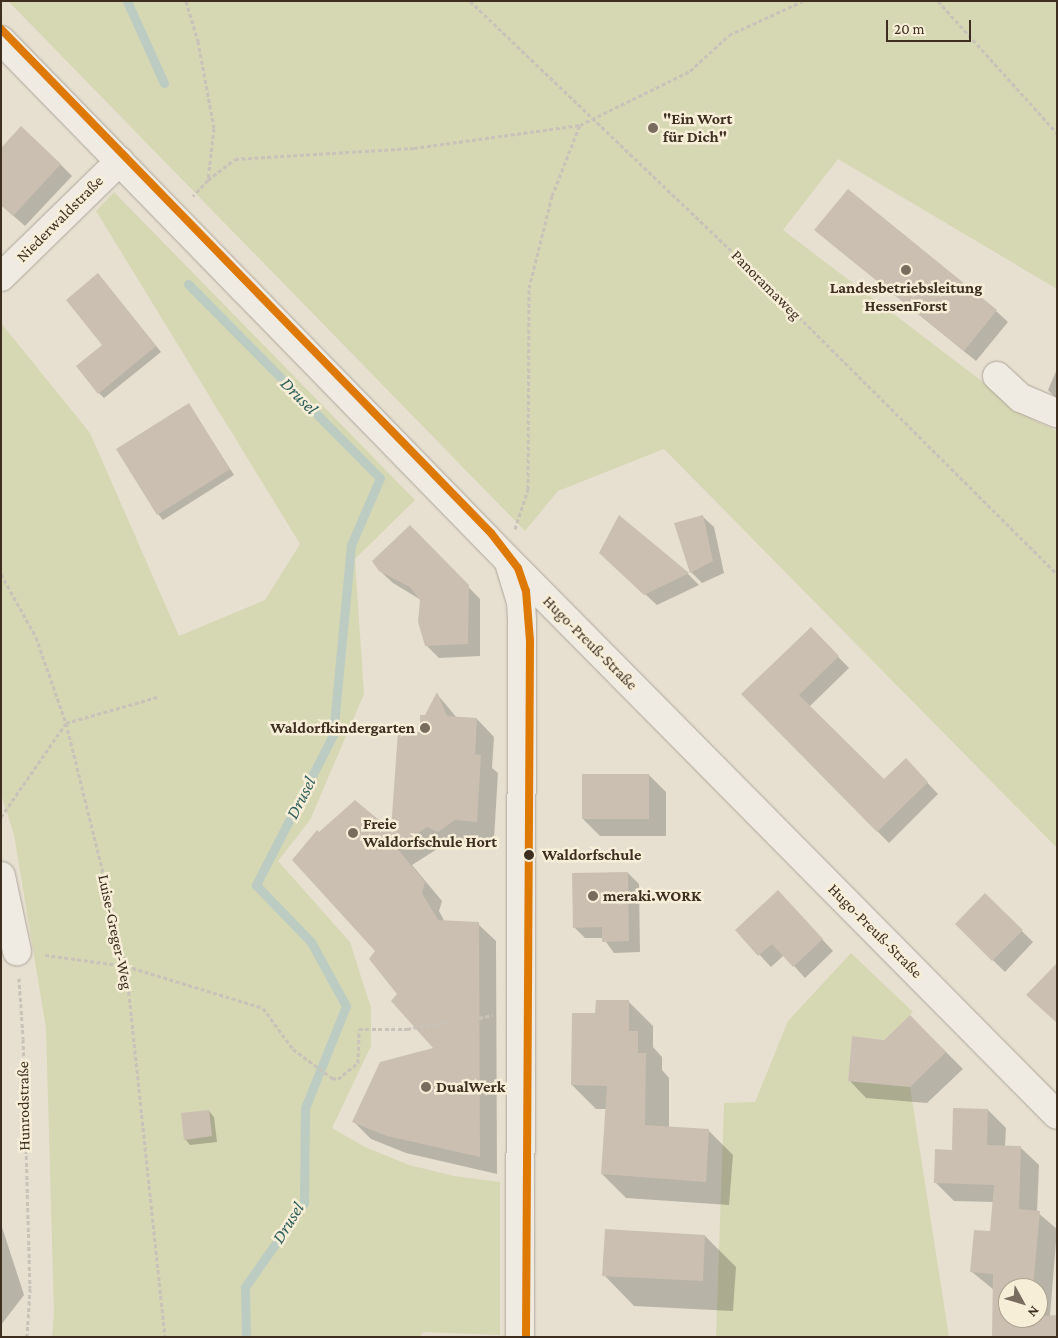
<!DOCTYPE html>
<html>
<head>
<meta charset="utf-8">
<style>
  body { margin:0 }
  #map { position:relative; width:1058px; height:1338px; overflow:hidden; background:#e7e0d1; font-family:"Crimson Pro",serif }
  div>[style] { position:absolute }
  [style*='--x'] { left:calc(var(--x)*1px); top:calc(var(--y)*1px); width:calc(var(--w)*1px); rotate:calc(var(--a)*1deg) }
  .green>* { inset:0; background:#d6d7b3 }
  .shadow>* { inset:0; background:#0003 }
  .stream>* { height:9px; margin:-4.5px; padding:0 4.5px; transform-origin:4.5px; border-radius:4.5px; background:#bcccc2 }
  .building>* { inset:0; background:#cbbfb2 }
  .path>* { height:3px; margin-top:-1.5px; transform-origin:0; background:repeating-linear-gradient(90deg,#c8c2b9 0 4px,transparent 0 6.5px) }
  .roads { filter:drop-shadow(0 0 1px #ada599) drop-shadow(0 0 1px #ada599) }
  .minor>* { height:28px; margin:-14px; padding:0 14px; transform-origin:14px; border-radius:14px; background:#efebe3 }
  .tram-1>* { height:8px; margin:-4px; padding:0 4px; transform-origin:4px; border-radius:4px; background:#de7903 }
  .dots>* { width:14px; height:14px; translate:-50% -50%; box-sizing:border-box; border:2px solid #f7eed8; border-radius:50% }
  span { translate:-50% -50%; white-space:nowrap; text-align:center; line-height:1.15; -webkit-text-stroke:5px #f7eed8; paint-order:stroke }
  .poi-label { font-size:16px; color:#3d2e20; font-weight:700 }
  .left { translate:0 -50%; text-align:left }
  .right { translate:-100% -50%; text-align:right }
  .street-label { font-size:16px; color:#3d2e20 }
  .stop-label { font-size:16px; color:#3d2e20; font-weight:700 }
  .water-label { font-size:18px; color:#2f5d5a; font-style:italic }
  .frame { position:absolute; inset:0; border:2px solid #3d2e20; pointer-events:none }
  .north { position:absolute; left:998px; top:1278px; width:50px; height:50px; box-sizing:border-box; background:#f7eed8; border:1px solid #ada18e; border-radius:50%; rotate:129deg; font-size:14px; font-weight:700; line-height:20px; text-align:center; color:#3d2e20 }
  .north::after { content:''; display:block; margin:auto; width:18px; height:22px; background:#786c5e; clip-path:polygon(50% 0,100% 100%,50% 72%,0 100%) }
  .scale { position:absolute; left:886px; top:20px; width:85px; height:22px; box-sizing:border-box; border:2px solid #3d2e20; border-top:0; padding-left:6px; font-size:15px; line-height:18px; white-space:nowrap; color:#3d2e20; -webkit-text-stroke:4px #f7eed8; paint-order:stroke }
</style>
</head>
<body>
<div id="map">
  <div class="green">
    <i style="clip-path:polygon(8px 1px,1057px 1px,1057px 289px,838px 159px,783px 230px,1033px 420px,1057px 431px,1057px 848px,664px 449px,558px 491px,525px 531px)"></i>
    <i style="clip-path:polygon(114px 192px,415px 500px,355px 559px,364px 694px,310px 820px,278px 861px,350px 942px,371px 1008px,371px 1046px,332px 1128px,365px 1147px,409px 1165px,454px 1176px,500px 1182px,500px 1335px,423px 1332px,420px 1337px,52px 1337px,54px 1313px,46px 1028px,14px 835px,1px 794px,1px 323px,90px 433px,179px 636px,265px 600px,300px 544px,96px 211px)"></i>
    <i style="clip-path:polygon(851px 953px,913px 1012px,884px 1040px,852px 1036px,848px 1081px,910px 1087px,949px 1337px,716px 1337px,724px 1103px,755px 1102px,788px 1021px)"></i>
  </div>
  <div class="shadow">
    <i style="clip-path:polygon(60px 164px,72px 176px,25px 226px,1px 205px)"></i>
    <i style="clip-path:polygon(828px 241px,996px 311px,1008px 322px,976px 361px)"></i>
    <i style="clip-path:polygon(103px 280px,161px 352px,104px 398px,99px 393px,103px 345px)"></i>
    <i style="clip-path:polygon(1057px 369px,1057px 399px,1048px 390px)"></i>
    <i style="clip-path:polygon(189px 405px,234px 475px,163px 520px,158px 514px)"></i>
    <i style="clip-path:polygon(702px 516px,714px 527px,724px 573px,702px 583px,691px 572px)"></i>
    <i style="clip-path:polygon(619px 517px,688px 574px,699px 585px,657px 605px,612px 564px)"></i>
    <i style="clip-path:polygon(410px 527px,480px 599px,480px 656px,439px 658px,426px 645px,421px 600px,393px 583px,380px 571px)"></i>
    <i style="clip-path:polygon(811px 629px,849px 668px,809px 707px,884px 781px,906px 760px,938px 794px,889px 843px,742px 694px)"></i>
    <i style="clip-path:polygon(437px 694px,457px 718px,477px 719px,494px 737px,492px 768px,498px 773px,494px 839px,473px 837px,456px 849px,445px 844px,412px 865px,442px 901px,439px 911px,445px 922px,478px 924px,496px 941px,497px 1174px,406px 1153px,371px 1139px,354px 1122px,435px 1049px,399px 994px,319px 833px,392px 833px,426px 716px)"></i>
    <i style="clip-path:polygon(649px 775px,666px 792px,666px 836px,600px 836px,583px 819px)"></i>
    <i style="clip-path:polygon(628px 873px,639px 884px,640px 952px,614px 953px,603px 938px,585px 938px,574px 927px)"></i>
    <i style="clip-path:polygon(985px 895px,1033px 942px,1005px 972px,956px 924px)"></i>
    <i style="clip-path:polygon(789px 903px,833px 951px,805px 978px,784px 955px,771px 967px,736px 930px)"></i>
    <i style="clip-path:polygon(629px 1002px,653px 1026px,653px 1047px,662px 1057px,662px 1070px,669px 1078px,669px 1128px,709px 1131px,733px 1155px,729px 1205px,626px 1198px,602px 1174px,607px 1109px,596px 1109px,572px 1085px,597px 1014px)"></i>
    <i style="clip-path:polygon(910px 1016px,963px 1069px,927px 1103px,866px 1098px,849px 1080px)"></i>
    <i style="clip-path:polygon(evenodd,988px 1110px,1006px 1128px,1005px 1146px,1020px 1147px,1039px 1165px,1037px 1212px,1057px 1229px,1050px 1316px,993px 1337px,994px 1290px,972px 1272px,991px 1233px,994px 1202px,954px 1201px,936px 1183px,953px 1151px,988px 1110px,1008px 1288px,1038px 1288px,1038px 1318px,1008px 1318px,1008px 1288px)"></i>
    <i style="clip-path:polygon(209px 1111px,214px 1117px,217px 1142px,190px 1145px,185px 1139px)"></i>
    <i style="clip-path:polygon(1px 1224px,24px 1295px,1px 1325px)"></i>
    <i style="clip-path:polygon(705px 1236px,736px 1267px,733px 1311px,634px 1306px,604px 1275px)"></i>
  </div>
  <div class="stream">
    <i style="--x:127;--y:1;--w:90;--a:65.7"></i>
    <i style="--x:188;--y:284;--w:273;--a:45.3"></i>
    <i style="--x:380;--y:478;--w:73;--a:113.4"></i>
    <i style="--x:351;--y:545;--w:191;--a:95.4"></i>
    <i style="--x:333;--y:735;--w:169;--a:117.2"></i>
    <i style="--x:256;--y:885;--w:79;--a:46"></i>
    <i style="--x:311;--y:942;--w:73;--a:61.3"></i>
    <i style="--x:346;--y:1006;--w:110;--a:111.9"></i>
    <i style="--x:305;--y:1108;--w:95;--a:90.6"></i>
    <i style="--x:304;--y:1203;--w:103;--a:125.1"></i>
    <i style="--x:245;--y:1287;--w:50;--a:88.9"></i>
  </div>
  <div class="building">
    <i style="clip-path:polygon(21px 126px,61px 164px,13px 216px,1px 205px,1px 148px)"></i>
    <i style="clip-path:polygon(848px 189px,997px 310px,964px 351px,814px 230px)"></i>
    <i style="clip-path:polygon(98px 273px,156px 346px,98px 394px,76px 366px,102px 345px,66px 300px)"></i>
    <i style="clip-path:polygon(189px 403px,230px 469px,157px 515px,116px 449px)"></i>
    <i style="clip-path:polygon(619px 515px,689px 573px,644px 595px,599px 553px)"></i>
    <i style="clip-path:polygon(703px 515px,713px 561px,690px 573px,674px 523px)"></i>
    <i style="clip-path:polygon(410px 525px,469px 585px,468px 644px,425px 646px,418px 622px,420px 600px,410px 587px,379px 571px,372px 561px)"></i>
    <i style="clip-path:polygon(811px 627px,839px 656px,799px 695px,884px 779px,906px 758px,928px 782px,877px 832px,741px 694px)"></i>
    <i style="clip-path:polygon(437px 692px,447px 716px,477px 718px,475px 754px,481px 755px,477px 822px,455px 820px,438px 832px,427px 827px,396px 847px,425px 882px,422px 893px,438px 920px,479px 922px,480px 1157px,387px 1136px,352px 1122px,380px 1062px,433px 1048px,391px 1001px,397px 994px,369px 959px,375px 951px,292px 860px,317px 830px,319px 832px,355px 800px,391px 830px,398px 731px,420px 732px,420px 715px,425px 715px)"></i>
    <i style="clip-path:polygon(582px 774px,649px 774px,649px 819px,582px 819px)"></i>
    <i style="clip-path:polygon(628px 872px,629px 941px,602px 942px,602px 927px,573px 928px,572px 873px)"></i>
    <i style="clip-path:polygon(778px 890px,823px 939px,793px 967px,772px 944px,758px 956px,735px 930px)"></i>
    <i style="clip-path:polygon(985px 893px,1023px 930px,992px 961px,955px 924px)"></i>
    <i style="clip-path:polygon(1057px 963px,1057px 1023px,1026px 995px)"></i>
    <i style="clip-path:polygon(596px 1000px,629px 1000px,629px 1031px,638px 1031px,638px 1053px,646px 1053px,645px 1125px,709px 1129px,706px 1182px,601px 1174px,607px 1086px,571px 1085px,572px 1013px,595px 1013px)"></i>
    <i style="clip-path:polygon(910px 1015px,946px 1052px,910px 1087px,848px 1081px,852px 1036px,884px 1040px)"></i>
    <i style="clip-path:polygon(953px 1108px,988px 1109px,987px 1145px,1021px 1146px,1019px 1209px,1040px 1211px,1033px 1288px,1008px 1288px,1008px 1318px,1057px 1315px,1057px 1337px,992px 1337px,993px 1274px,970px 1272px,974px 1230px,990px 1231px,994px 1185px,934px 1183px,935px 1149px,952px 1150px)"></i>
    <i style="clip-path:polygon(209px 1110px,212px 1136px,184px 1140px,181px 1113px)"></i>
    <i style="clip-path:polygon(605px 1229px,705px 1235px,703px 1281px,602px 1276px)"></i>
  </div>
  <div class="path">
    <i style="--x:186;--y:1;--w:42;--a:73.3"></i>
    <i style="--x:198;--y:41;--w:88;--a:79.6"></i>
    <i style="--x:214;--y:128;--w:52;--a:96.6"></i>
    <i style="--x:208;--y:180;--w:22;--a:133"></i>
    <i style="--x:470;--y:1;--w:404;--a:43.7"></i>
    <i style="--x:762;--y:280;--w:416;--a:44.9"></i>
    <i style="--x:938;--y:1;--w:178;--a:48"></i>
    <i style="--x:208;--y:180;--w:34;--a:-38"></i>
    <i style="--x:235;--y:159;--w:179;--a:-3.5"></i>
    <i style="--x:414;--y:148;--w:168;--a:-7.9"></i>
    <i style="--x:580;--y:125;--w:123;--a:-26.1"></i>
    <i style="--x:690;--y:71;--w:53;--a:-42.7"></i>
    <i style="--x:729;--y:35;--w:81;--a:-24.7"></i>
    <i style="--x:515;--y:529;--w:42;--a:-72"></i>
    <i style="--x:528;--y:489;--w:201;--a:-89.7"></i>
    <i style="--x:529;--y:288;--w:95;--a:-76"></i>
    <i style="--x:552;--y:196;--w:76;--a:-68.5"></i>
    <i style="--x:1;--y:574;--w:72;--a:60.9"></i>
    <i style="--x:36;--y:637;--w:91;--a:70.8"></i>
    <i style="--x:66;--y:723;--w:250;--a:76.1"></i>
    <i style="--x:126;--y:966;--w:373;--a:84"></i>
    <i style="--x:1;--y:817;--w:114;--a:-55.3"></i>
    <i style="--x:66;--y:723;--w:95;--a:-15.9"></i>
    <i style="--x:45;--y:955;--w:82;--a:7.7"></i>
    <i style="--x:126;--y:966;--w:143;--a:17"></i>
    <i style="--x:263;--y:1008;--w:51;--a:53.8"></i>
    <i style="--x:293;--y:1049;--w:49;--a:36.6"></i>
    <i style="--x:332;--y:1078;--w:6;--a:9"></i>
    <i style="--x:338;--y:1079;--w:26;--a:-39"></i>
    <i style="--x:358;--y:1063;--w:34;--a:-88"></i>
    <i style="--x:359;--y:1029;--w:48;--a:0"></i>
    <i style="--x:407;--y:1029;--w:47;--a:-9.9"></i>
    <i style="--x:19;--y:978;--w:61;--a:86.2"></i>
    <i style="--x:23;--y:1039;--w:249;--a:88.4"></i>
    <i style="--x:30;--y:1288;--w:49;--a:93.5"></i>
    <i style="--x:479;--y:1018;--w:14;--a:-12"></i>
  </div>
  <div class="roads">
    <div class="minor">
      <i style="--x:1;--y:40;--w:723;--a:45.73"></i>
      <i style="--x:506;--y:558;--w:783;--a:45.31"></i>
      <i style="--x:1;--y:277;--w:166;--a:-44.3"></i>
      <i style="--x:997;--y:376;--w:33;--a:43"></i>
      <i style="--x:1021;--y:398;--w:39;--a:23"></i>
      <i style="--x:510;--y:566;--w:37;--a:73"></i>
      <i style="--x:521;--y:601;--w:21;--a:87"></i>
      <i style="--x:522;--y:622;--w:715;--a:90.16"></i>
      <i style="--x:1;--y:876;--w:77;--a:78"></i>
    </div>
  </div>
  <div class="tram-1">
    <i style="--x:1;--y:29;--w:703;--a:45.81"></i>
    <i style="--x:491;--y:533;--w:44;--a:52.4"></i>
    <i style="--x:518;--y:568;--w:24;--a:71"></i>
    <i style="--x:526;--y:591;--w:50;--a:85.4"></i>
    <i style="--x:530;--y:641;--w:696;--a:90.33"></i>
  </div>
  <div class="dots">
    <i style="left:653px;top:128px;background:#786c5e"></i>
    <i style="left:906px;top:270px;background:#786c5e"></i>
    <i style="left:425px;top:728px;background:#786c5e"></i>
    <i style="left:353px;top:833px;background:#786c5e"></i>
    <i style="left:529px;top:855px;background:#3d2e20"></i>
    <i style="left:593px;top:896px;background:#786c5e"></i>
    <i style="left:426px;top:1087px;background:#786c5e"></i>
  </div>
  <div class="poi-label">
    <span class="left" style="left:663px;top:128px">"Ein Wort<br>für Dich"</span>
    <span style="left:906px;top:297px">Landesbetriebsleitung<br>HessenForst</span>
    <span class="right" style="left:415px;top:728px">Waldorfkindergarten</span>
    <span class="left" style="left:363px;top:833px">Freie<br>Waldorfschule Hort</span>
    <span class="left" style="left:603px;top:896px">meraki.WORK</span>
    <span class="left" style="left:436px;top:1087px">DualWerk</span>
  </div>
  <div class="street-label">
    <span style="left:60px;top:219px;rotate:-45deg">Niederwaldstraße</span>
    <span style="left:766px;top:285px;rotate:45deg">Panoramaweg</span>
    <span style="left:590px;top:643px;rotate:45deg">Hugo-Preuß-Straße</span>
    <span style="left:875px;top:931px;rotate:45deg">Hugo-Preuß-Straße</span>
    <span style="left:115px;top:932px;rotate:78deg">Luise-Greger-Weg</span>
    <span style="left:24px;top:1106px;rotate:-91deg">Hunrodstraße</span>
  </div>
  <div class="stop-label">
    <span class="left" style="left:542px;top:855px">Waldorfschule</span>
  </div>
  <div class="water-label">
    <span style="left:299px;top:396px;rotate:45deg">Drusel</span>
    <span style="left:301px;top:798px;rotate:-63deg">Drusel</span>
    <span style="left:288px;top:1223px;rotate:-58deg">Drusel</span>
  </div>
  <div class="frame"></div>
  <div class="north">N</div>
  <div class="scale">20 m</div>
</div>
</body>
</html>
